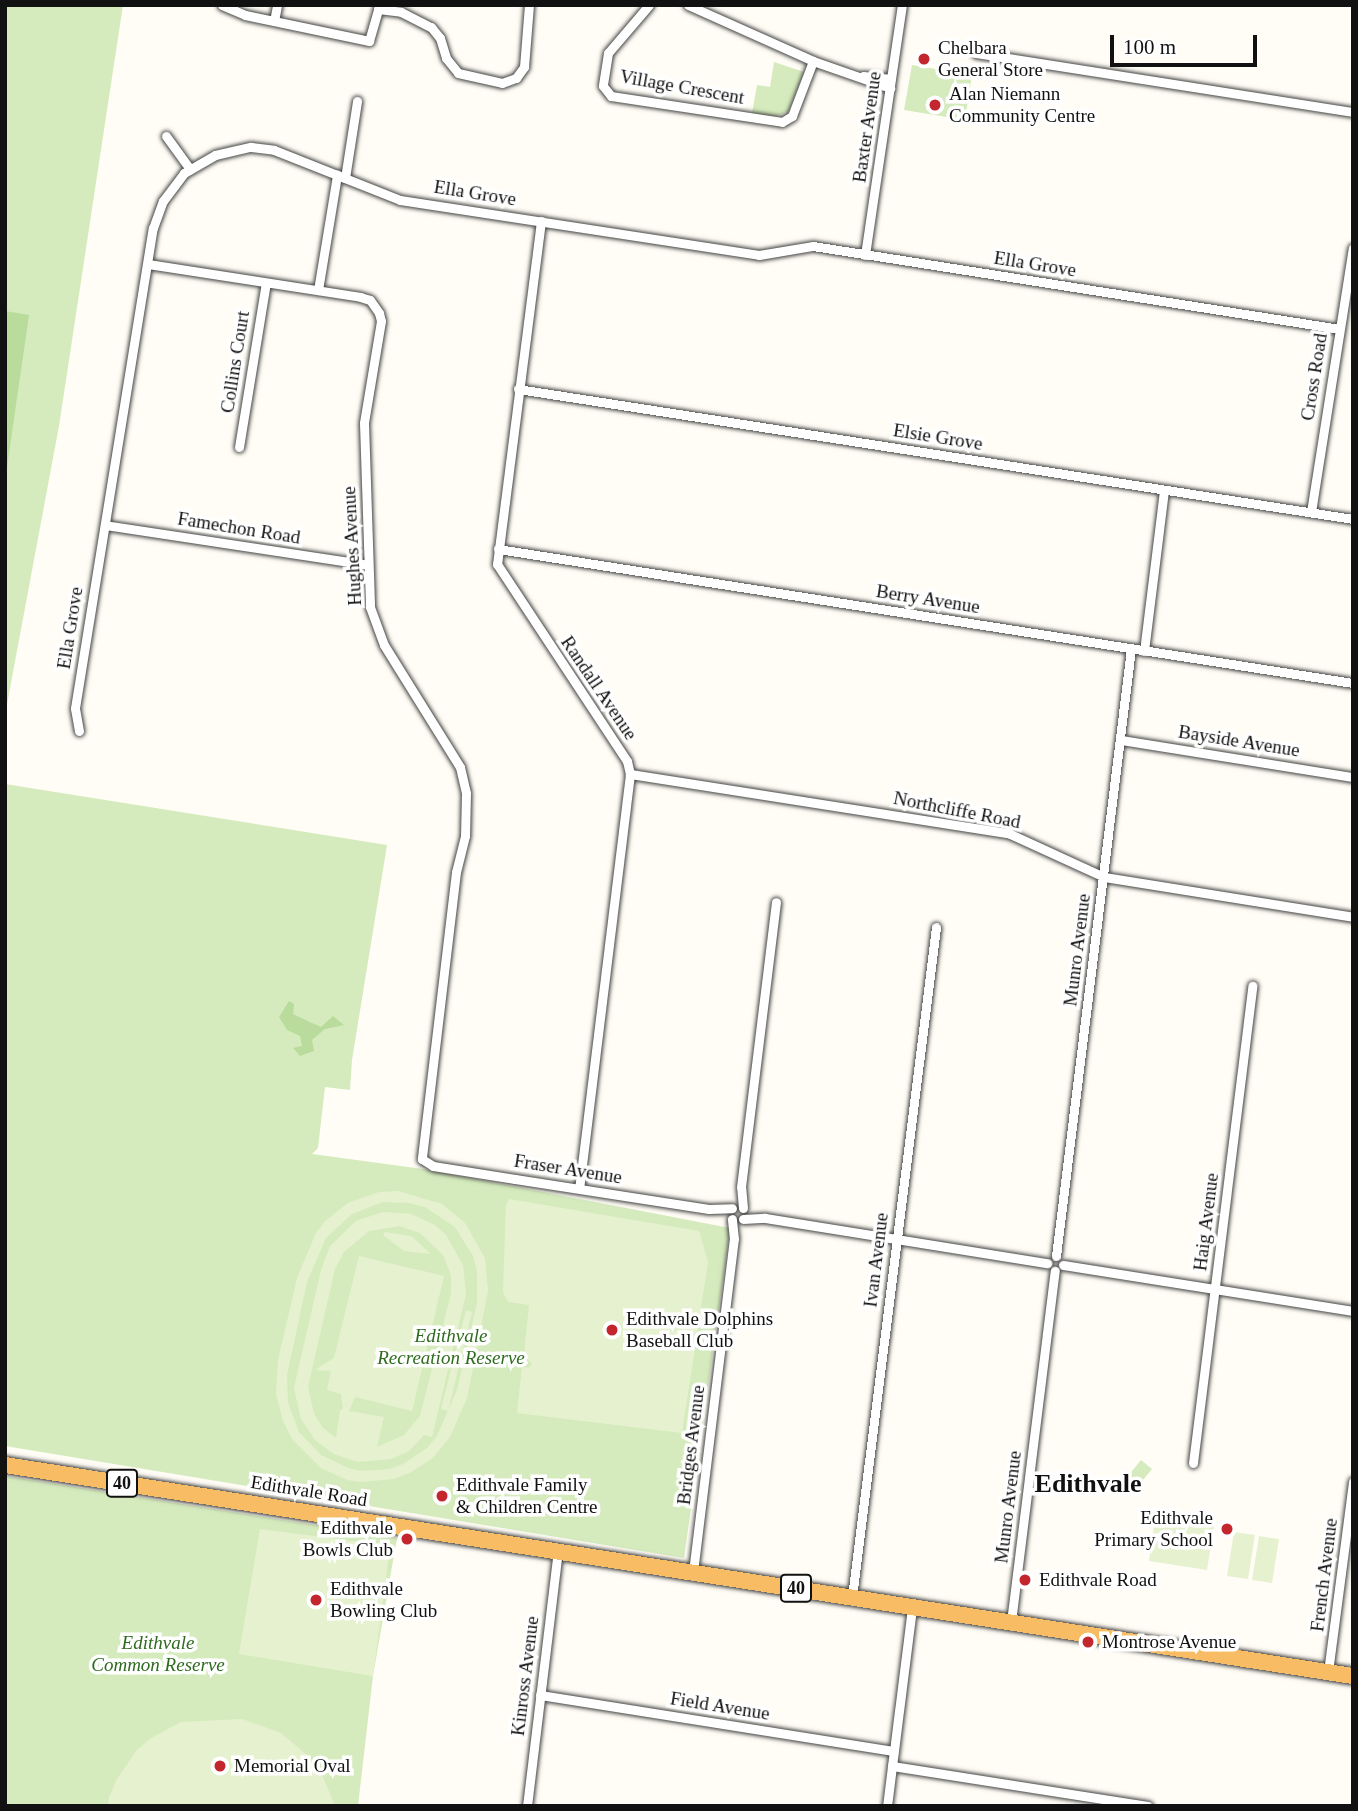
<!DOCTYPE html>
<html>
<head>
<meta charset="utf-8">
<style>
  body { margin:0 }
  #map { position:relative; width:1358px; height:1811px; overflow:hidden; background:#fffdf5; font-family:Georgia,serif }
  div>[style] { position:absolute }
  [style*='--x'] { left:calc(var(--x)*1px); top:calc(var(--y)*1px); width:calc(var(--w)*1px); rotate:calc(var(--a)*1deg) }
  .green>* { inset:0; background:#d5ebbd }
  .forest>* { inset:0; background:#b9dc9c }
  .pitch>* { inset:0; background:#e6f2cf }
  .roads { filter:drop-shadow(0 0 2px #444) drop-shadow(0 0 2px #444) }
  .minor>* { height:9px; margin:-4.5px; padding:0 4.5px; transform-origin:4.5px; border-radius:4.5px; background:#fff }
  .trunk>* { height:16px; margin:-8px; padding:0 8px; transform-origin:8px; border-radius:8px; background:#f7bc64 }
  .dots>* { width:19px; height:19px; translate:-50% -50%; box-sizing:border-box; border:4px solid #fff; border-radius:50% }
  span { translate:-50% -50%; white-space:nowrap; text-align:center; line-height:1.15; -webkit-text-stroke:7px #fff; paint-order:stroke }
  .shield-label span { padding:2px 5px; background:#fff; border:2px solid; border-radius:5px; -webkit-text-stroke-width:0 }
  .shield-label { font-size:18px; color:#111; font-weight:700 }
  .poi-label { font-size:19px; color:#111 }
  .left { translate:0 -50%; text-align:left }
  .right { translate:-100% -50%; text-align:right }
  .street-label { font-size:19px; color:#111 }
  .park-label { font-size:19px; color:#2f6b1f; font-style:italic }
  .district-label { font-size:26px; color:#111; font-weight:700 }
  .frame { position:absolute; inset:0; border:7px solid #111; pointer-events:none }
  .scale { position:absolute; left:1110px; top:35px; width:147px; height:32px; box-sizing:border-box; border:4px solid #111; border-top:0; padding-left:9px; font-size:21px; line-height:24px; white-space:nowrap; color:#111; -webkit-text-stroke:5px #fff; paint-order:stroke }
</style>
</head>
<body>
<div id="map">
  <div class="green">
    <i style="clip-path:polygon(5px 5px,123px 5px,59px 426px,5px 715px)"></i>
    <i style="clip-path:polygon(774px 62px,804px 72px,789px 111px,774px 117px,752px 113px,757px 85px,770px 87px)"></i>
    <i style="clip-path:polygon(912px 65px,972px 75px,965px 120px,904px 110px)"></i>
    <i style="clip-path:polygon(5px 784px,387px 845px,352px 1060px,350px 1090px,325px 1087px,318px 1148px,312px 1154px,423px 1169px,730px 1228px,684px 1558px,5px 1446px)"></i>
    <i style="clip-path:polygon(1141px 1460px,1152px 1469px,1134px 1491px,1123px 1482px)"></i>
    <i style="clip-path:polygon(5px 1476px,397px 1538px,373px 1676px,358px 1806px,5px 1806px)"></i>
  </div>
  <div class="forest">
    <i style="clip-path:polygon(5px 311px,29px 315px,5px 481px)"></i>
    <i style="clip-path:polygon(289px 1001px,294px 1004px,293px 1014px,312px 1023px,321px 1027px,333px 1016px,344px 1025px,325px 1029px,312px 1040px,314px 1051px,300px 1056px,293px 1048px,302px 1046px,300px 1036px,287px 1030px,279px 1017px)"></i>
  </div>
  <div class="pitch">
    <i style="clip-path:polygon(evenodd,398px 1191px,442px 1204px,465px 1223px,485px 1258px,488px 1291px,467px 1398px,450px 1437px,433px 1458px,411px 1472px,394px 1479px,362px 1482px,347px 1480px,321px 1468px,292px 1439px,283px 1421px,276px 1394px,278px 1360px,297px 1278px,316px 1233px,325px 1221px,348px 1203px,379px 1192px,398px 1191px,383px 1202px,409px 1203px,425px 1207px,455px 1227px,473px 1256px,477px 1271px,477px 1303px,457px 1390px,437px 1436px,427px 1448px,403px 1464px,390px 1469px,362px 1471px,348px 1468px,321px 1455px,299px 1432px,288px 1403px,287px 1375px,307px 1282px,326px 1238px,352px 1214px,383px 1202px)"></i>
    <i style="clip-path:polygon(509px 1199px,699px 1231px,708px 1262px,682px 1433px,517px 1413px,522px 1367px,529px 1368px,532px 1364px,524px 1355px,529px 1305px,508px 1302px,503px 1292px,506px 1205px)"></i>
    <i style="clip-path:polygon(evenodd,383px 1212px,411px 1214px,435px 1225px,446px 1235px,463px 1265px,466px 1294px,432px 1437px,424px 1435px,409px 1451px,391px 1459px,358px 1462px,334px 1454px,315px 1440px,301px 1419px,294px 1388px,321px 1270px,330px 1246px,356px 1221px,383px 1212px,399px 1226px,420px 1233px,443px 1255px,451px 1275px,451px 1294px,420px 1416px,404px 1435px,377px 1447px,384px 1417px,349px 1411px,355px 1397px,412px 1411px,444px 1276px,359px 1256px,334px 1358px,315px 1370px,331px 1371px,327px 1390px,341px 1394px,343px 1409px,340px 1410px,336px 1438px,323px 1428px,314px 1414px,308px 1387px,335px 1269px,344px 1252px,369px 1231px,399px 1226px)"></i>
    <i style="clip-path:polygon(385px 1232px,411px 1236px,431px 1254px,404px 1251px,383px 1235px)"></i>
    <i style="clip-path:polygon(466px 1310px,472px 1312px,448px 1411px,441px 1409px)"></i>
    <i style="clip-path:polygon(1156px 1512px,1215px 1521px,1207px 1570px,1149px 1561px)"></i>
    <i style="clip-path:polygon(260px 1529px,390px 1546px,373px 1676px,239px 1654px)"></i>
    <i style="clip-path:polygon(1234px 1532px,1255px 1535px,1248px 1579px,1227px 1576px)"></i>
    <i style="clip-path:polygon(1259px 1536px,1279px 1539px,1272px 1583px,1252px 1580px)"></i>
    <i style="clip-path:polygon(242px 1719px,281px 1733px,307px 1755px,323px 1777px,335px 1806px,108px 1806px,109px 1797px,117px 1779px,136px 1751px,151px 1738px,181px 1722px)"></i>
  </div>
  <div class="roads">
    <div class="minor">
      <i style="--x:222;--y:5;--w:25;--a:23"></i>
      <i style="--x:245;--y:15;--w:127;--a:11.8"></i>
      <i style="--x:369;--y:41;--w:37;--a:-74"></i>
      <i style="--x:649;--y:5;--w:63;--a:130.5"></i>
      <i style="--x:608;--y:53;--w:33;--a:99"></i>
      <i style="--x:603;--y:86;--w:13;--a:51"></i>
      <i style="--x:611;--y:96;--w:173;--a:8.6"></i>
      <i style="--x:782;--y:122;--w:12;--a:-31"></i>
      <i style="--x:792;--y:116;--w:59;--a:-69.1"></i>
      <i style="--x:688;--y:5;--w:137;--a:24.1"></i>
      <i style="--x:813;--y:61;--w:82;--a:19.3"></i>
      <i style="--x:378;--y:9;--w:23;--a:7"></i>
      <i style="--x:401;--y:12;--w:34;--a:27"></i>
      <i style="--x:431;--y:27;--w:14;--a:51"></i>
      <i style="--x:440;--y:38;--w:21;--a:73"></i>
      <i style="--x:446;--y:58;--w:19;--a:51"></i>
      <i style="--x:458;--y:73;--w:45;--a:12.8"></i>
      <i style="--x:502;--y:83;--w:15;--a:-20"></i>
      <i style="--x:516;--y:78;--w:14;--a:-54"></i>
      <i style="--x:524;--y:67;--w:62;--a:-85.4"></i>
      <i style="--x:274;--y:21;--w:16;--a:-79"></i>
      <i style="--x:976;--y:53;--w:382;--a:8.9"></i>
      <i style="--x:863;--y:76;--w:28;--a:6"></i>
      <i style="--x:166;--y:136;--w:41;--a:54"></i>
      <i style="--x:345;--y:178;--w:78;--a:-81.1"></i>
      <i style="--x:541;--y:221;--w:346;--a:97.3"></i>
      <i style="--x:497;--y:564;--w:236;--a:56.6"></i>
      <i style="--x:627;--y:761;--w:13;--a:77"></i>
      <i style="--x:630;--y:774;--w:417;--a:97"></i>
      <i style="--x:865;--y:255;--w:253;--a:-81.6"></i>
      <i style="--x:148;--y:264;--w:215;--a:8.8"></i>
      <i style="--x:360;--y:297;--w:10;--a:17"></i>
      <i style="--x:370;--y:300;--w:16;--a:55"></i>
      <i style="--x:379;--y:313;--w:8;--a:76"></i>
      <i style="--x:381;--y:321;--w:103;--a:99.5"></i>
      <i style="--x:364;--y:423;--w:184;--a:88.1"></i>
      <i style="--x:370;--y:607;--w:40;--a:69.8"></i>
      <i style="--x:384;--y:645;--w:144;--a:58.1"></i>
      <i style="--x:460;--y:767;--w:27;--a:77"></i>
      <i style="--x:466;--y:793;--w:43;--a:91.3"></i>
      <i style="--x:465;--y:836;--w:37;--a:104"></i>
      <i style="--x:456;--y:872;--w:289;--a:96.8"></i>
      <i style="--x:422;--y:1159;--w:13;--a:32"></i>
      <i style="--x:433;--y:1166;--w:83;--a:9"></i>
      <i style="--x:515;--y:1179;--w:196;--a:8.8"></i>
      <i style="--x:709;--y:1209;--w:23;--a:-2"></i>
      <i style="--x:318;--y:290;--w:117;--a:-80.6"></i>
      <i style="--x:518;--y:389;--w:845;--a:8.85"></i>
      <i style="--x:239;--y:447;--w:166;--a:-80.7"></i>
      <i style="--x:1311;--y:512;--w:267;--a:-81"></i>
      <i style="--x:105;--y:525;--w:266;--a:8.6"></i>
      <i style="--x:498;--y:549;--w:865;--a:8.91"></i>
      <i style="--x:1144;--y:651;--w:162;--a:-82.9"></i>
      <i style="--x:79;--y:731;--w:23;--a:-100"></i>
      <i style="--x:75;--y:708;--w:486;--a:-80.8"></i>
      <i style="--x:153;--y:228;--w:29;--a:-70"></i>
      <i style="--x:163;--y:201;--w:35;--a:-53"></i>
      <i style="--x:184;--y:173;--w:36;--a:-30"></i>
      <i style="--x:215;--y:155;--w:37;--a:-13"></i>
      <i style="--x:251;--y:147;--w:23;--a:7"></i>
      <i style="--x:274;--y:150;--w:136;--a:21.6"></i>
      <i style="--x:400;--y:200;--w:363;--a:8.7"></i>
      <i style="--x:759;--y:255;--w:55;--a:-9.5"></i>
      <i style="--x:813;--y:246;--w:533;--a:8.95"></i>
      <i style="--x:1121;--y:740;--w:235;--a:9.1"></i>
      <i style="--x:630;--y:774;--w:383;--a:8.9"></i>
      <i style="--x:1008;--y:833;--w:106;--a:24.6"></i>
      <i style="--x:1104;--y:877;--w:252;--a:9.1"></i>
      <i style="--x:743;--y:1208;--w:21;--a:-95"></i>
      <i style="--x:741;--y:1187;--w:287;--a:-83"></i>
      <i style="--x:743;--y:1219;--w:22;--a:-3"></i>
      <i style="--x:765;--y:1218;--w:286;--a:9.1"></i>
      <i style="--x:1056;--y:1256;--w:612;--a:-82.96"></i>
      <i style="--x:1063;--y:1265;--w:294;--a:9"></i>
      <i style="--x:1193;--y:1463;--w:481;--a:-82.9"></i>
      <i style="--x:693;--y:1572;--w:336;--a:-83"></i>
      <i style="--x:734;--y:1239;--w:20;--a:-96"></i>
      <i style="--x:852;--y:1597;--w:675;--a:-82.85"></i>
      <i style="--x:1011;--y:1622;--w:354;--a:-82.9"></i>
      <i style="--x:1328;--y:1672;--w:192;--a:-82.5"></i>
      <i style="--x:540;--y:1695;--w:358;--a:9"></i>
      <i style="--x:892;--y:1766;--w:259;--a:8.9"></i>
      <i style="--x:527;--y:1806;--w:257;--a:-83.1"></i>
      <i style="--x:887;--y:1806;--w:201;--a:-82.8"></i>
    </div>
    <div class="trunk">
      <i style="--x:5;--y:1465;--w:1364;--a:8.9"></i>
    </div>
  </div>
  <div class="dots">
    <i style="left:924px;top:59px;background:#c4262e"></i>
    <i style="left:935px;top:105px;background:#c4262e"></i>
    <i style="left:612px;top:1330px;background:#c4262e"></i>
    <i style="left:442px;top:1496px;background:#c4262e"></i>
    <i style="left:1227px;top:1529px;background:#c4262e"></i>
    <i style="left:407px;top:1539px;background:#c4262e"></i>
    <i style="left:1025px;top:1580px;background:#c4262e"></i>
    <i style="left:316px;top:1600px;background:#c4262e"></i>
    <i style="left:1088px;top:1642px;background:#c4262e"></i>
    <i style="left:220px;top:1766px;background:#c4262e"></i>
  </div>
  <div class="shield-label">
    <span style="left:122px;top:1483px">40</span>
    <span style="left:796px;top:1588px">40</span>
  </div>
  <div class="poi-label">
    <span class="left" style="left:938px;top:59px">Chelbara<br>General Store</span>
    <span class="left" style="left:949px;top:105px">Alan Niemann<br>Community Centre</span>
    <span class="left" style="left:626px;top:1330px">Edithvale Dolphins<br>Baseball Club</span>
    <span class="left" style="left:456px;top:1496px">Edithvale Family<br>&amp; Children Centre</span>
    <span class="right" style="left:1213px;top:1529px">Edithvale<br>Primary School</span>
    <span class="right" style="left:393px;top:1539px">Edithvale<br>Bowls Club</span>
    <span class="left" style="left:1039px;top:1580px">Edithvale Road</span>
    <span class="left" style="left:330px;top:1600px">Edithvale<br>Bowling Club</span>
    <span class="left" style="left:1102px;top:1642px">Montrose Avenue</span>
    <span class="left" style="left:234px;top:1766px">Memorial Oval</span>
  </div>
  <div class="street-label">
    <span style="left:682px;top:87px;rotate:10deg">Village Crescent</span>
    <span style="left:867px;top:127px;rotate:-82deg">Baxter Avenue</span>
    <span style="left:475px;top:193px;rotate:9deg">Ella Grove</span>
    <span style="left:1035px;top:264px;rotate:9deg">Ella Grove</span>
    <span style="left:235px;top:362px;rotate:-81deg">Collins Court</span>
    <span style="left:1314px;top:377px;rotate:-81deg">Cross Road</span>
    <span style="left:938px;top:437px;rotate:9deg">Elsie Grove</span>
    <span style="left:239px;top:528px;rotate:9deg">Famechon Road</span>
    <span style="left:352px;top:546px;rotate:-93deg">Hughes Avenue</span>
    <span style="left:928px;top:599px;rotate:9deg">Berry Avenue</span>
    <span style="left:70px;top:628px;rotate:-81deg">Ella Grove</span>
    <span style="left:599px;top:688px;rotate:56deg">Randall Avenue</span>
    <span style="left:1239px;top:741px;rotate:9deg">Bayside Avenue</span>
    <span style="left:957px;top:810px;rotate:11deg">Northcliffe Road</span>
    <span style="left:1077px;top:950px;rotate:-83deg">Munro Avenue</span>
    <span style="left:568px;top:1169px;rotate:9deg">Fraser Avenue</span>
    <span style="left:1206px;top:1222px;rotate:-83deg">Haig Avenue</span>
    <span style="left:876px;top:1260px;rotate:-83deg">Ivan Avenue</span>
    <span style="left:691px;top:1445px;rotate:-83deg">Bridges Avenue</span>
    <span style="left:309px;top:1491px;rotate:9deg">Edithvale Road</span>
    <span style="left:1008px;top:1507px;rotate:-83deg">Munro Avenue</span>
    <span style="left:1324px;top:1575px;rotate:-83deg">French Avenue</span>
    <span style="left:525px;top:1676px;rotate:-83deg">Kinross Avenue</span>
    <span style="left:720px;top:1706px;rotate:9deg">Field Avenue</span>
  </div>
  <div class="park-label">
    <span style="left:451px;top:1347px">Edithvale<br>Recreation Reserve</span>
    <span style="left:158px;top:1654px">Edithvale<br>Common Reserve</span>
  </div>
  <div class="district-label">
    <span style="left:1088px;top:1484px">Edithvale</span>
  </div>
  <div class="frame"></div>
  <div class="scale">100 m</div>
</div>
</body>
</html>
